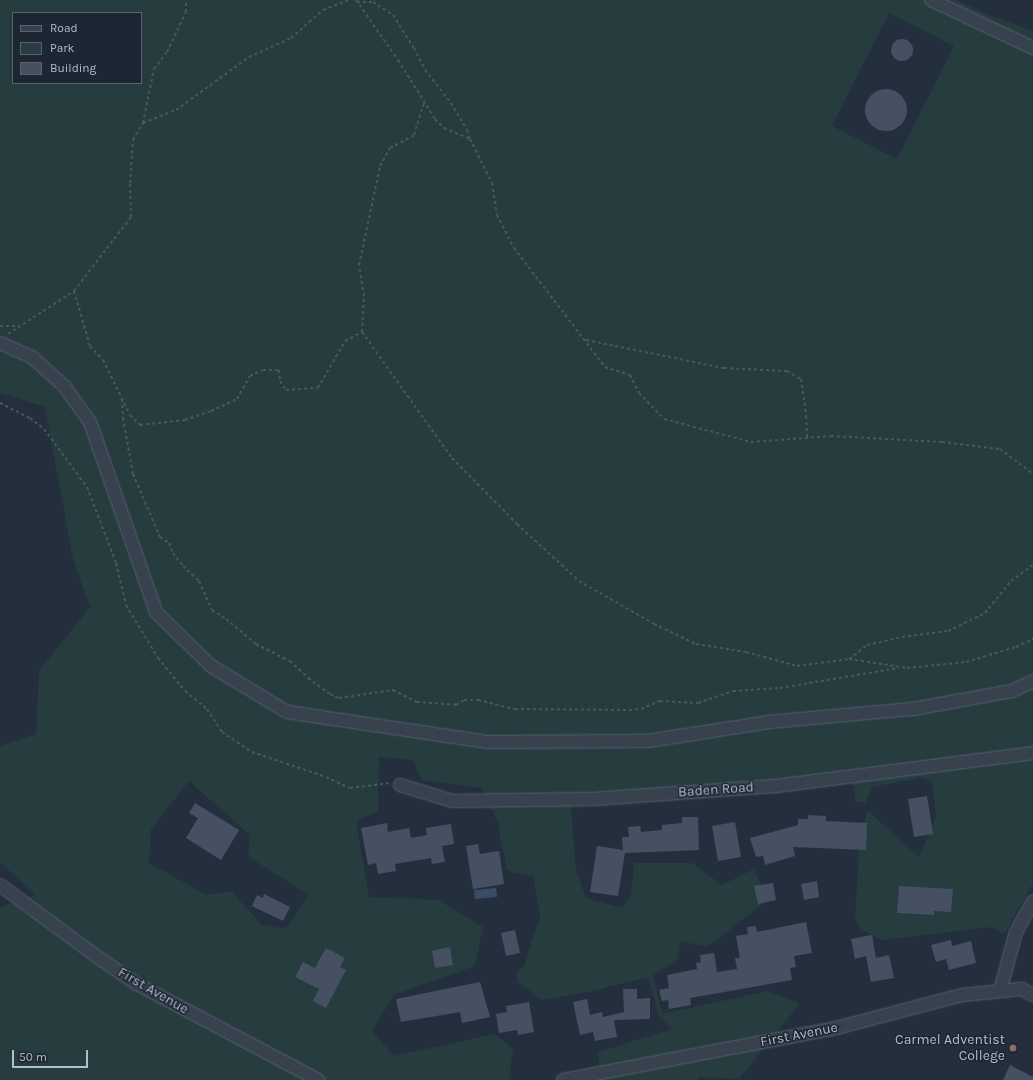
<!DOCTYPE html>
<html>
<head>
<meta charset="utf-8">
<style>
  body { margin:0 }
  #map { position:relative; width:1033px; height:1080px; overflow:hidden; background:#242f3e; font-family:Karla,sans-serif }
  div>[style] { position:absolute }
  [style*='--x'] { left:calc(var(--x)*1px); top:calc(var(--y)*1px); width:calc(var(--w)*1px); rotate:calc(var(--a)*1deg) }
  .green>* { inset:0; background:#263c3f }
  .water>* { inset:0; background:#394c67 }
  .building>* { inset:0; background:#455162 }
  .round { border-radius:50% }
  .path>* { height:2px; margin-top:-1px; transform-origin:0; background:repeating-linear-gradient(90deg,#44595c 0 3px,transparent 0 6px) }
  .roads { filter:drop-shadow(0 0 1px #565f6c) drop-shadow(0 0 1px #565f6c) }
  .minor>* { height:12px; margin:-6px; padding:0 6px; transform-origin:6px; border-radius:6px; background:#38414e }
  .dots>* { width:11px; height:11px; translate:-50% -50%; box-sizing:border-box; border:2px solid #1d2633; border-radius:50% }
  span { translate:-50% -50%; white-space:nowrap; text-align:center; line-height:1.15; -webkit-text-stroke:3px #1d2633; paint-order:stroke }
  .street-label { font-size:14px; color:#b4bcc9 }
  .poi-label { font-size:14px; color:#b4bcc9 }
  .right { translate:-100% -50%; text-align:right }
  .legend { position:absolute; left:12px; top:12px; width:130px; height:72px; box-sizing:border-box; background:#1d2633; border:1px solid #59626f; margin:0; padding:5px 7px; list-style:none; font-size:12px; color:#b4bcc9 }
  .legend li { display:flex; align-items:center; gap:8px; height:20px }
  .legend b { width:20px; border:1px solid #59626f }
  .scale { position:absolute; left:12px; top:1050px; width:76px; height:18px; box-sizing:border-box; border:2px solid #b4bcc9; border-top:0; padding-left:5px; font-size:12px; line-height:14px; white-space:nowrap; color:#b4bcc9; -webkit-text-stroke:3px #1d2633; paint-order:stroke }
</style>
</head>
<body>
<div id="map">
  <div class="green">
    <i style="clip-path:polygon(evenodd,0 0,957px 0,986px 14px,1033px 31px,1033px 883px,1004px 934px,993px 927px,882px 940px,861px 929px,855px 917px,859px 849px,867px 810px,919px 857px,936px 817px,933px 785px,924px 777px,872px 787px,865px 803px,856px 801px,852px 783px,845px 770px,812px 776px,699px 788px,570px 797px,576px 870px,586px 898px,622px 908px,631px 896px,634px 863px,692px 863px,722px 885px,754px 869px,768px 900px,707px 947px,681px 941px,677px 960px,653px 975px,662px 1014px,767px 991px,800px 1003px,739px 1079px,698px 1077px,699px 1080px,600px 1080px,598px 1052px,672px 1029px,659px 1016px,648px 977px,587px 992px,542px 1000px,518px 982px,517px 971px,524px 966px,540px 916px,533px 876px,514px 873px,507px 869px,497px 820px,481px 788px,421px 780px,413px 760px,379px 757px,378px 811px,359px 819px,357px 827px,369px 897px,438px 900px,483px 927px,475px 966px,394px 995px,372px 1031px,394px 1056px,495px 1034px,513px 1049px,509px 1080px,0 1080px,0 907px,35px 895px,0 862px,0 746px,36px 734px,39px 671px,90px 607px,73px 559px,45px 407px,0 393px,0 0,13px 13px,141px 13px,141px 83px,13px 83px,13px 13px,0 0,889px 13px,954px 46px,897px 159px,832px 126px,889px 13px,0 0,189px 781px,250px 835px,248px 856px,308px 895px,286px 929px,262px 925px,231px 891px,206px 895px,149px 863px,151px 829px,189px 781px)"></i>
  </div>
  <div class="water">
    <i style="clip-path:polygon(496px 888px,497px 897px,475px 899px,474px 890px)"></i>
  </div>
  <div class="building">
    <i class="round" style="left:891px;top:39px;width:22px;height:22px"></i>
    <i class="round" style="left:865px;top:89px;width:42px;height:42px"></i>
    <i style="clip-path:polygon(927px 796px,933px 834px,914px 837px,908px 799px)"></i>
    <i style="clip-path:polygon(195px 803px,239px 830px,221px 860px,186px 838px,198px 818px,189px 813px)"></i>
    <i style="clip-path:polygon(808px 815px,826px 816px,826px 821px,867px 823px,866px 850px,793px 847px,795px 856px,765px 865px,763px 856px,756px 857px,750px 838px,798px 825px,798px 819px,808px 819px)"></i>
    <i style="clip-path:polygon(682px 817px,698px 817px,699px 850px,625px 853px,618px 896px,590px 892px,597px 846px,623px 850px,622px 837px,629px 837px,628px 827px,640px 826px,641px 832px,662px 830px,662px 825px,682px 823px)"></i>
    <i style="clip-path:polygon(735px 822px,741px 857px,718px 861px,712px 826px)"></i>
    <i style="clip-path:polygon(387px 823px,388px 832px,409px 828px,411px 838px,427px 835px,426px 828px,451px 824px,454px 844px,442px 846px,445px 862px,432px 864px,431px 858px,395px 864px,396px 871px,378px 874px,376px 863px,368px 865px,361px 828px)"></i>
    <i style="clip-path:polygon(478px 844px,480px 854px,499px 851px,504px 884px,473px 889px,466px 846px)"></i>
    <i style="clip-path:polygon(817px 881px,819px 897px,804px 900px,801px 884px)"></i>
    <i style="clip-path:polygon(773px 883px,776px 900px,758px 904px,754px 886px)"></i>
    <i style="clip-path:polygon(899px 886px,953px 889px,951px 912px,934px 911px,934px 915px,897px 913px)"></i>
    <i style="clip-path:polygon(264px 894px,290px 907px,283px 921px,252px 906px,257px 895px,263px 898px)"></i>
    <i style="clip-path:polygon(806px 922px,812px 953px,794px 956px,796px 967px,790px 968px,792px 980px,690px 998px,691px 1005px,669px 1009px,668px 1000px,662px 1001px,659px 990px,669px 988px,667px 975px,697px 969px,696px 963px,701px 962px,700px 955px,714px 953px,717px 972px,737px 969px,735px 958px,740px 958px,736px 936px,748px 934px,747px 927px,756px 926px,757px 932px)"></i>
    <i style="clip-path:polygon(515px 930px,520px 953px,506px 956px,501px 933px)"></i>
    <i style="clip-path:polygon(872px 935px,876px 958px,889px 955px,894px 978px,871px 982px,866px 956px,855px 959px,851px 939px)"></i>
    <i style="clip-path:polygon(951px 940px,952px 946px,971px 941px,976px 963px,949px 970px,946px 959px,936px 962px,931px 945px)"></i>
    <i style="clip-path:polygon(450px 947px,453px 965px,435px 968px,432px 951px)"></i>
    <i style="clip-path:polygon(326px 948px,345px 958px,340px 967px,346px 970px,326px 1008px,313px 1001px,319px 989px,295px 977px,303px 962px,315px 968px)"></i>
    <i style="clip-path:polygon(480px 982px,490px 1017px,462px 1023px,460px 1012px,401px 1022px,396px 999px)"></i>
    <i style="clip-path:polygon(623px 989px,637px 989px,637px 999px,650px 998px,650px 1019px,614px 1020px,617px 1037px,595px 1041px,593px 1032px,580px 1035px,573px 1002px,587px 999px,590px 1015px,602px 1012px,603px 1017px,624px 1012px)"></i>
    <i style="clip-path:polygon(529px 1002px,534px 1032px,518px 1035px,517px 1030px,499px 1033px,496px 1014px,507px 1012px,506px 1006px)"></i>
    <i style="clip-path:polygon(1010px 1065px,1033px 1077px,1033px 1080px,1003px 1080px)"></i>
  </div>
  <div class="path">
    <i style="--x:356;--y:0;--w:73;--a:55"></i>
    <i style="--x:398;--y:60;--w:70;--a:57.9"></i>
    <i style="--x:435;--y:119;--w:13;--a:45"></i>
    <i style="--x:444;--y:128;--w:28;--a:23"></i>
    <i style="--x:470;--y:139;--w:49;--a:63.4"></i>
    <i style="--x:492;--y:183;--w:32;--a:81"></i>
    <i style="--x:497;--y:215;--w:37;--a:63"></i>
    <i style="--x:514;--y:248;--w:150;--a:52.6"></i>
    <i style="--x:605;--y:367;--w:26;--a:18"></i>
    <i style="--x:630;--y:375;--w:20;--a:63"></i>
    <i style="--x:639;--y:393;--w:36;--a:46"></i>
    <i style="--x:664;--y:419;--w:90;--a:14.8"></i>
    <i style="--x:751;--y:442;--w:80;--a:-4.3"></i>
    <i style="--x:831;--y:436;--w:111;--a:3.1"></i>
    <i style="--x:942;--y:442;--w:58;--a:6.9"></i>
    <i style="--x:1000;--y:449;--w:41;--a:37.1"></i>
    <i style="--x:357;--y:2;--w:16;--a:0"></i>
    <i style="--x:373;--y:2;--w:24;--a:33"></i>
    <i style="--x:393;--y:15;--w:39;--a:58"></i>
    <i style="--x:414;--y:48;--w:25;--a:63"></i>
    <i style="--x:425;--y:70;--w:42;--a:51.8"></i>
    <i style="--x:451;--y:103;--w:31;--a:59"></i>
    <i style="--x:467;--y:130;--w:9;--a:72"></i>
    <i style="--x:143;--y:123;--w:55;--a:-78.5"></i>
    <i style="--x:154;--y:69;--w:21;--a:-53"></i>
    <i style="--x:167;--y:52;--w:44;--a:-64.6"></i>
    <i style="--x:186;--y:12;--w:12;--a:-90"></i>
    <i style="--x:74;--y:291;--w:93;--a:-52.4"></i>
    <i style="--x:131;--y:217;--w:34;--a:-92"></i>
    <i style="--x:130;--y:183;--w:43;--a:-86"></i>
    <i style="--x:133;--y:140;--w:20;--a:-60"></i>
    <i style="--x:143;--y:123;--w:35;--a:-22"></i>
    <i style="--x:176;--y:110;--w:90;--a:-36"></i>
    <i style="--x:249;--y:57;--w:46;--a:-24.3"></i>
    <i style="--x:291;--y:38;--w:43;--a:-41.2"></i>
    <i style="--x:323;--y:10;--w:28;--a:-21"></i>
    <i style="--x:0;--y:326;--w:19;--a:0"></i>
    <i style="--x:362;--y:332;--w:36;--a:-87"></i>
    <i style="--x:364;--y:296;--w:31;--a:-99"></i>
    <i style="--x:359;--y:265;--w:101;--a:-78"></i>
    <i style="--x:380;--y:166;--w:21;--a:-61"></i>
    <i style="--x:390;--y:148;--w:27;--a:-28"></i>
    <i style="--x:414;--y:135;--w:34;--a:-73"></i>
    <i style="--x:8;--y:334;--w:79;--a:-33.1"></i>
    <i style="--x:74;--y:291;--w:57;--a:73.8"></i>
    <i style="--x:90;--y:346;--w:19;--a:47"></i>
    <i style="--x:103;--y:360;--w:61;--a:63.9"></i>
    <i style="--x:130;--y:415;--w:14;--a:45"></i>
    <i style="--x:140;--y:425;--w:45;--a:-6.3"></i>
    <i style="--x:185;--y:420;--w:28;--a:-19"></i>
    <i style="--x:211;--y:411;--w:29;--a:-25"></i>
    <i style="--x:237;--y:399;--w:26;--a:-61"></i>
    <i style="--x:250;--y:376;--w:14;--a:-25"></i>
    <i style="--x:263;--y:370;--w:16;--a:0"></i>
    <i style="--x:279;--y:370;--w:11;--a:85"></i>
    <i style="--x:280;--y:381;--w:11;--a:56"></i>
    <i style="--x:286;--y:390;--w:32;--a:-4"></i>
    <i style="--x:318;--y:388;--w:54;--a:-60.1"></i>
    <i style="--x:345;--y:341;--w:19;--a:-28"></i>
    <i style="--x:362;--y:332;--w:155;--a:54.5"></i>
    <i style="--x:452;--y:458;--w:93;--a:45.4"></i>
    <i style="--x:517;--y:524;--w:84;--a:42.6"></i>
    <i style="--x:579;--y:581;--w:86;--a:29.8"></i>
    <i style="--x:654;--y:624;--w:47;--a:25.5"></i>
    <i style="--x:696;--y:644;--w:51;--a:9.1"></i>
    <i style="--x:746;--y:652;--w:53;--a:15.4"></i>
    <i style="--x:797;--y:666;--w:52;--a:-7.7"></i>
    <i style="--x:849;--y:659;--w:59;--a:8.8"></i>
    <i style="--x:907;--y:668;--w:59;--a:-5.8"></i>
    <i style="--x:966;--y:662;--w:52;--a:-16.7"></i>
    <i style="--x:1016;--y:647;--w:19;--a:-25"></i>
    <i style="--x:586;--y:340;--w:141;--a:11.5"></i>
    <i style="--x:724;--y:368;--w:63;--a:2.7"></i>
    <i style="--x:787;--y:371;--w:16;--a:30"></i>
    <i style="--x:801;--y:379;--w:37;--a:82"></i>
    <i style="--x:806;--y:416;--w:21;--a:87"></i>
    <i style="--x:122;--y:399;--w:19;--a:87"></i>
    <i style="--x:123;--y:418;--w:57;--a:79.9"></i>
    <i style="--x:133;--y:474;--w:69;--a:66.8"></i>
    <i style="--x:160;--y:537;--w:11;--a:34"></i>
    <i style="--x:169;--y:543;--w:11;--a:68"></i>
    <i style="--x:173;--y:553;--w:16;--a:52"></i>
    <i style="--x:183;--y:566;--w:22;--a:43"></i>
    <i style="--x:199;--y:581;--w:32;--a:66"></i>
    <i style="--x:212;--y:610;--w:17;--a:33"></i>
    <i style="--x:226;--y:619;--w:39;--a:40"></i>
    <i style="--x:256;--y:644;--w:38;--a:27"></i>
    <i style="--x:290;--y:661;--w:25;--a:43"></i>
    <i style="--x:308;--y:678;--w:27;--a:36"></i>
    <i style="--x:330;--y:694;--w:10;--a:24"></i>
    <i style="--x:339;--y:698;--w:55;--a:-8.4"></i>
    <i style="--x:393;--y:690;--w:27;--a:27"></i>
    <i style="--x:417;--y:702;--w:39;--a:4"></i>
    <i style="--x:456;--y:705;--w:9;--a:-32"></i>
    <i style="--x:464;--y:700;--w:14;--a:0"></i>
    <i style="--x:478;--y:700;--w:38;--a:14"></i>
    <i style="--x:515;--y:709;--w:114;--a:0.5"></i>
    <i style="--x:629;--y:710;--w:12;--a:-5"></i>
    <i style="--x:641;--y:709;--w:21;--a:-23"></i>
    <i style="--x:660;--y:701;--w:38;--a:3"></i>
    <i style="--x:698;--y:703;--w:37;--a:-19"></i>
    <i style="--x:733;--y:691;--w:47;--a:-3.7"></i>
    <i style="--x:780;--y:688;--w:120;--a:-9.6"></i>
    <i style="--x:0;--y:403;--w:34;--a:27"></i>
    <i style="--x:30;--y:418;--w:18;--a:38"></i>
    <i style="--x:44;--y:429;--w:72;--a:53.4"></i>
    <i style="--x:87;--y:487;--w:81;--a:69.1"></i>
    <i style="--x:116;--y:563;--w:43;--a:76.6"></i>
    <i style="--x:126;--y:605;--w:62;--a:58.9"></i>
    <i style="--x:158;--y:658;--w:43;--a:50.7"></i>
    <i style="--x:185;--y:691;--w:28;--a:39"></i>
    <i style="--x:207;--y:709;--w:27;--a:57"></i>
    <i style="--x:222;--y:732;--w:36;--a:34"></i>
    <i style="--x:252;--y:752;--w:78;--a:18.7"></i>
    <i style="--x:326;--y:777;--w:26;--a:25"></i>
    <i style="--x:350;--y:788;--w:39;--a:-7"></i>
    <i style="--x:849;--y:659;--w:23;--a:-38"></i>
    <i style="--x:867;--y:645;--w:36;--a:-13"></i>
    <i style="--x:902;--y:637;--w:46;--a:-7.4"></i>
    <i style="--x:948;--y:631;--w:41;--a:-25.9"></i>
    <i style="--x:985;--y:613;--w:41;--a:-50.9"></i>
    <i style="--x:1011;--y:581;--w:27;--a:-36"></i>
  </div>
  <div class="roads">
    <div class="minor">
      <i style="--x:931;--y:0;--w:113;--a:25.2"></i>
      <i style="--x:0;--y:343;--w:35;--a:24"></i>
      <i style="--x:32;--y:357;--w:43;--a:42.2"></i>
      <i style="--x:64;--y:386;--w:44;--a:54.2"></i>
      <i style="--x:90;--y:422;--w:201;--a:70.8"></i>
      <i style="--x:156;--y:612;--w:77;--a:44.5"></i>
      <i style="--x:211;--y:666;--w:89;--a:31.2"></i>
      <i style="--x:287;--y:712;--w:202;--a:8.5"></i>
      <i style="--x:487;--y:742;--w:161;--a:-0.4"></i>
      <i style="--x:648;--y:741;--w:122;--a:-8.9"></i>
      <i style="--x:769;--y:722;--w:145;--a:-5.2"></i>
      <i style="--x:913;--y:709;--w:101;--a:-10.3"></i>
      <i style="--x:1012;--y:691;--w:23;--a:-25"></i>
      <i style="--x:400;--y:785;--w:55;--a:16.8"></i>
      <i style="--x:453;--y:801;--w:140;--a:-0.8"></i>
      <i style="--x:593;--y:799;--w:183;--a:-4.1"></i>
      <i style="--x:776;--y:786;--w:259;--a:-7.3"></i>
      <i style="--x:0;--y:885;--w:119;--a:36.5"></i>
      <i style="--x:96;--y:956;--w:50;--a:34.3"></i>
      <i style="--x:137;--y:984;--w:205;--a:27.9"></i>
      <i style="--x:1000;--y:991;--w:61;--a:-74.8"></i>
      <i style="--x:1016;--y:932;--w:35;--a:-61"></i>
      <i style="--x:563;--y:1080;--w:282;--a:-10.8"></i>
      <i style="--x:840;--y:1027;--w:126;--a:-14.7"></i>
      <i style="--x:962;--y:995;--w:60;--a:-5.7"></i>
      <i style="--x:1022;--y:989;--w:13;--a:29"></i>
    </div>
  </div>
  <div class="dots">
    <i style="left:1013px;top:1048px;background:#8d6e63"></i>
  </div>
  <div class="street-label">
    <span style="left:716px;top:790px;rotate:-4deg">Baden Road</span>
    <span style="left:153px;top:991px;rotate:30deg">First Avenue</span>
    <span style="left:799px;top:1035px;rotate:-11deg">First Avenue</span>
  </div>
  <div class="poi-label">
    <span class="right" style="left:1005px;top:1048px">Carmel Adventist<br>College</span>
  </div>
  <ul class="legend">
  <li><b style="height:5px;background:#38414e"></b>Road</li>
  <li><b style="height:11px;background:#263c3f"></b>Park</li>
  <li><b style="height:11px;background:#455162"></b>Building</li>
  </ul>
  <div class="scale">50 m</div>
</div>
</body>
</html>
